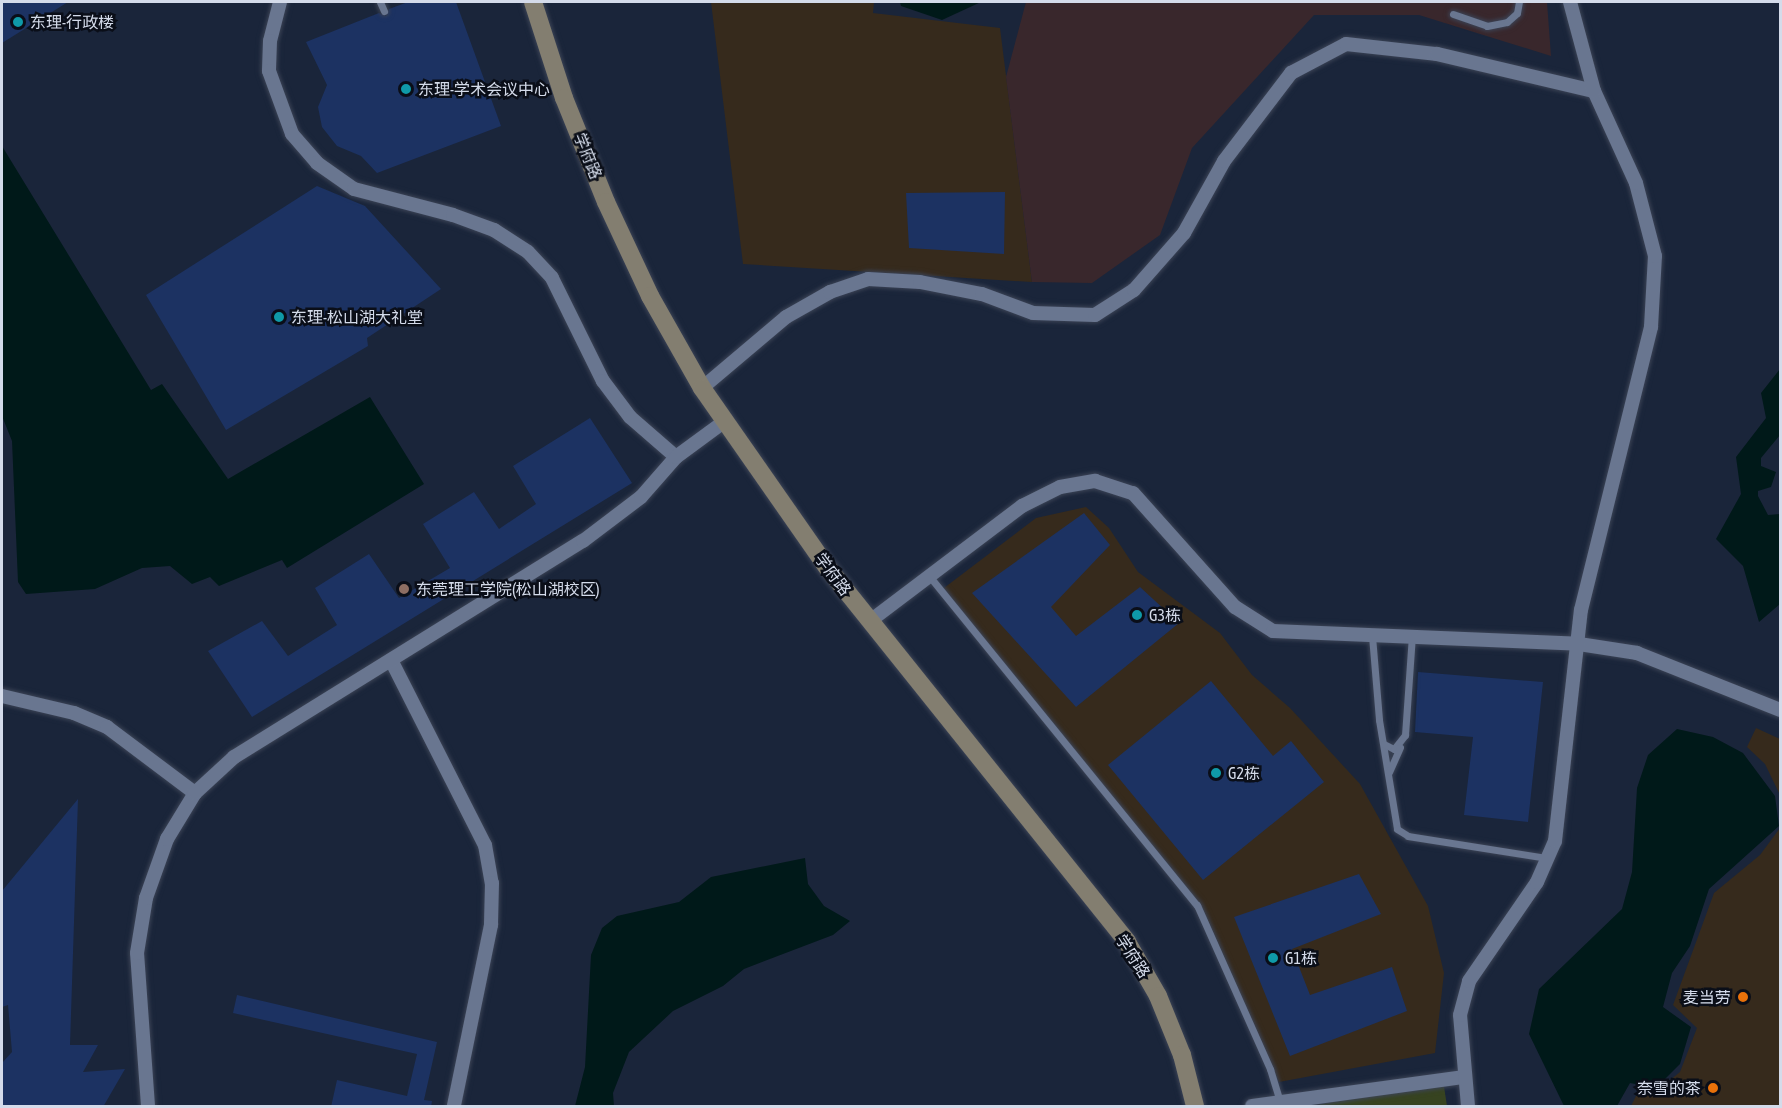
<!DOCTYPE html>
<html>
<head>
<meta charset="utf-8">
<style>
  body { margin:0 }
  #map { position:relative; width:1782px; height:1108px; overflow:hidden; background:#1a253a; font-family:"Asap Condensed","Noto Sans SC",sans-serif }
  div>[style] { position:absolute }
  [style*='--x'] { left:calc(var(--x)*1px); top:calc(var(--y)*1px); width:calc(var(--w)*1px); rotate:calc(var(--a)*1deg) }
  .commercial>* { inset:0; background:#362a1c }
  .industrial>* { inset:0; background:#39272c }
  .green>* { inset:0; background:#374320 }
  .water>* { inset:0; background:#001919 }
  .building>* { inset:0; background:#1c3262 }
  .roads { filter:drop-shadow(0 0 2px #3b4355) drop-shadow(0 0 2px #3b4355) }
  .lane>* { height:7px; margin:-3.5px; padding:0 3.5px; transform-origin:3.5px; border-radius:3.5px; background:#697690 }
  .street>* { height:14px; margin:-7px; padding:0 7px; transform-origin:7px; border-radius:7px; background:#697690 }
  .secondary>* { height:18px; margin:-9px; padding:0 9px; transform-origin:9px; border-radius:9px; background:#837e70 }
  .dots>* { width:16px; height:16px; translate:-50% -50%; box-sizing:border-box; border:3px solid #0a0e18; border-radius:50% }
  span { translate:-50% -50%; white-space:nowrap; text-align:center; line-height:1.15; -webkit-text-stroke:5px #0a0e18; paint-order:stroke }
  .poi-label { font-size:16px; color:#d4dbea }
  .left { translate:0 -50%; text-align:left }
  .right { translate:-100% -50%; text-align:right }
  .street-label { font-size:16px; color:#d4dbea }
  .frame { position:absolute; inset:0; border:3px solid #d4dbea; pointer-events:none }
</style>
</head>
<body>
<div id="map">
  <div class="commercial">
    <i style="clip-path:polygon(711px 2px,874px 2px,873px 13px,1000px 28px,1032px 282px,743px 264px)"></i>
    <i style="clip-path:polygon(1086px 507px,1109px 528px,1138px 572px,1220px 633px,1252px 675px,1290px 708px,1360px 784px,1428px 906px,1444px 973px,1435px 1053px,1279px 1082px,1226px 963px,1171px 867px,1058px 737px,944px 588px,1036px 518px)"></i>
    <i style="clip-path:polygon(1756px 728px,1780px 739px,1780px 795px,1765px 764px,1747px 747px)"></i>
    <i style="clip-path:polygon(1780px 828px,1780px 1106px,1631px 1106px,1636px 1096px,1653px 1094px,1680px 1072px,1697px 1028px,1673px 1005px,1714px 893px,1760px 855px)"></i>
  </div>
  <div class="industrial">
    <i style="clip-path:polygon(1026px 2px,1547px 2px,1551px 56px,1419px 15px,1314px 15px,1192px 148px,1160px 235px,1092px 283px,1032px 282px,1006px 77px)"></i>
  </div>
  <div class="green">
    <i style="clip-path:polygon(1443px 1080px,1447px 1106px,1312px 1106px)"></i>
  </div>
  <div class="water">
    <i style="clip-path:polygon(900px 2px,981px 2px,942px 20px,901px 6px)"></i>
    <i style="clip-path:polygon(2px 146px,151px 390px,162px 384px,228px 479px,370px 397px,424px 484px,287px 568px,282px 560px,219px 586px,210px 577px,192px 584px,170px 566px,142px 568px,95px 589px,26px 594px,18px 582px,12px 441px,2px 416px)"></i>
    <i style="clip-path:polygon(1780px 369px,1780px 435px,1761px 458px,1761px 466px,1776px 472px,1771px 487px,1758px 491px,1758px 496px,1768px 515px,1780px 514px,1780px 604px,1759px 622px,1743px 566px,1716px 539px,1741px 494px,1736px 457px,1766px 418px,1761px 393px)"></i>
    <i style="clip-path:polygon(1677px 729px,1713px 737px,1743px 753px,1775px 796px,1779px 826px,1709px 889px,1690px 946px,1672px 973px,1663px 1007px,1691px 1027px,1680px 1064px,1656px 1088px,1630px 1083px,1617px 1106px,1564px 1106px,1529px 1034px,1539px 989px,1622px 909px,1632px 872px,1637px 788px,1648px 755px)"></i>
    <i style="clip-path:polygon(805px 858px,808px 884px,824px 906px,850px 921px,833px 935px,744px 969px,723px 986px,673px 1011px,629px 1052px,613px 1093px,614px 1106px,575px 1106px,585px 1067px,591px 955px,602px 928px,617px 916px,679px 902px,711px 877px)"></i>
  </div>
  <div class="building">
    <i style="clip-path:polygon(2px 2px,68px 2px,2px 43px)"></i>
    <i style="clip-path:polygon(408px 2px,456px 2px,501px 126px,377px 173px,361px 156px,337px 146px,322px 127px,318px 107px,327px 85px,306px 42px,379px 13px,386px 16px,389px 9px)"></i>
    <i style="clip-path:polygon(317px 186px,365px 206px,441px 289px,367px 338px,368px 346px,226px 430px,146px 295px)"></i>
    <i style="clip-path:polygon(1005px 192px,1004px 254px,909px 248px,906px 193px)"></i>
    <i style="clip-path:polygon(590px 418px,632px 483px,252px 717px,208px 651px,262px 621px,288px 656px,337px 625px,315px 588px,369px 554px,399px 598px,450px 568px,423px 524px,474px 492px,499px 529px,536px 504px,513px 466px)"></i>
    <i style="clip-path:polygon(1084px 513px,1110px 545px,1051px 607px,1076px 636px,1140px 587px,1179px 623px,1076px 707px,972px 593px)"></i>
    <i style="clip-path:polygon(1418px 672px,1543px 682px,1528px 822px,1464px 815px,1473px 737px,1415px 732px)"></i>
    <i style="clip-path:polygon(1211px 681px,1273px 756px,1291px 741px,1324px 782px,1203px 880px,1108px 765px)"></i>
    <i style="clip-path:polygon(78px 799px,70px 1045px,98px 1045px,83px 1072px,125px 1069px,103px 1107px,2px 1107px,2px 1063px,12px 1052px,8px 1005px,2px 1007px,2px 891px)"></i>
    <i style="clip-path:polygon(1359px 874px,1381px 914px,1292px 949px,1310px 995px,1392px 967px,1407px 1011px,1290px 1056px,1234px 917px)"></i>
    <i style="clip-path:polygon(237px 995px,437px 1042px,424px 1100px,432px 1101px,431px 1107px,331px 1107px,337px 1080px,407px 1096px,417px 1054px,233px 1013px)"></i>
  </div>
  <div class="roads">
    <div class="lane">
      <i style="--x:380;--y:2;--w:10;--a:66"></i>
      <i style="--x:1453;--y:14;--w:36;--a:19"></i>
      <i style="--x:1487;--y:26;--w:20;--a:-11"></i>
      <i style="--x:1507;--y:22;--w:13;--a:-42"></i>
      <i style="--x:1517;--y:13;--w:11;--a:-80"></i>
      <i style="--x:930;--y:577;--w:423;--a:50.9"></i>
      <i style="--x:1197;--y:905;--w:180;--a:66"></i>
      <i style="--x:1270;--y:1069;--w:34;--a:73"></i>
      <i style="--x:1372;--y:636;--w:84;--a:85.2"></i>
      <i style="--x:1379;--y:720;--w:110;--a:80.6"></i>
      <i style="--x:1397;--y:829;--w:13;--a:32"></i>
      <i style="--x:1408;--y:836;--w:141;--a:9"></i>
      <i style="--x:1384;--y:744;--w:11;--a:27"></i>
      <i style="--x:1394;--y:749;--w:18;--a:-52"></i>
      <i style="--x:1405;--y:735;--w:99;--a:-86"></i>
      <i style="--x:1389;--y:772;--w:27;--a:-66"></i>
    </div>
    <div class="street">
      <i style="--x:280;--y:2;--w:40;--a:104.4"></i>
      <i style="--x:270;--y:41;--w:30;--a:92"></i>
      <i style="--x:269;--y:71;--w:67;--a:69.9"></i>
      <i style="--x:292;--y:134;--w:38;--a:49"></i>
      <i style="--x:317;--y:163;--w:45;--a:35.1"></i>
      <i style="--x:354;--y:189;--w:102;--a:14.7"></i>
      <i style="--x:453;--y:215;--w:44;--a:20.1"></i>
      <i style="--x:494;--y:230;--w:40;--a:32.9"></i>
      <i style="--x:528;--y:252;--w:35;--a:47"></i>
      <i style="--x:552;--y:278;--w:115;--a:63.7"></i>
      <i style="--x:603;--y:381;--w:45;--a:53.1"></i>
      <i style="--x:630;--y:417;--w:61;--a:41"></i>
      <i style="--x:702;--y:388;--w:110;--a:-40.2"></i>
      <i style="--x:786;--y:317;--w:51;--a:-29.6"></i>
      <i style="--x:830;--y:292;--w:40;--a:-18.9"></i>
      <i style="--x:868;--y:279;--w:52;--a:3.3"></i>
      <i style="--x:920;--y:282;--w:63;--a:11"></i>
      <i style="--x:982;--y:294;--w:54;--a:20.4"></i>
      <i style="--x:1033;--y:313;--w:62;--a:1.8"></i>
      <i style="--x:1095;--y:315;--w:46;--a:-32.7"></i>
      <i style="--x:1134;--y:290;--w:76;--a:-48.7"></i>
      <i style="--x:1184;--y:233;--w:82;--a:-60.9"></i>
      <i style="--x:1224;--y:161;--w:111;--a:-52.7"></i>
      <i style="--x:1291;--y:73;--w:62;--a:-27.8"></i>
      <i style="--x:1346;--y:44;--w:92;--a:6.3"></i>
      <i style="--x:1437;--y:54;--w:161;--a:13.3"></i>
      <i style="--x:870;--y:621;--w:191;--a:-37.1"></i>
      <i style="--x:1022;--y:506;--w:42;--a:-26.6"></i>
      <i style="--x:1060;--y:487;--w:36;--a:-10"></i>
      <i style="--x:1095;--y:481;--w:40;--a:18"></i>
      <i style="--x:1133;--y:493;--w:153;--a:48.2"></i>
      <i style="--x:1235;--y:607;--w:45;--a:32.3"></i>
      <i style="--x:1273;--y:631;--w:306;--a:2.4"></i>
      <i style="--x:1579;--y:644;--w:59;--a:8.8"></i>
      <i style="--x:1637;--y:653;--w:154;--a:21.7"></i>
      <i style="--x:391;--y:660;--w:208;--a:63.1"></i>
      <i style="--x:485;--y:845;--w:39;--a:80"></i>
      <i style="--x:492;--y:883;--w:42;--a:91.4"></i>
      <i style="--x:491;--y:925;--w:185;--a:101.6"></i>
      <i style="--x:2;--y:696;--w:74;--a:13.3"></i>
      <i style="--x:74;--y:713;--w:36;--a:23"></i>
      <i style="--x:107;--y:727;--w:110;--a:36.9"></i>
      <i style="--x:148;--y:1106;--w:153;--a:-94.1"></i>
      <i style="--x:137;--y:953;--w:56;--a:-80.7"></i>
      <i style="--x:146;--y:898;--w:63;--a:-70.4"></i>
      <i style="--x:167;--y:839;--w:54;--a:-58.7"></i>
      <i style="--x:195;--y:793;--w:53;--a:-42.7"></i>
      <i style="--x:234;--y:757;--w:410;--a:-31.8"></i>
      <i style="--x:583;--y:541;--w:73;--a:-37.2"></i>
      <i style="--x:641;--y:497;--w:53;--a:-48.8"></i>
      <i style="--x:676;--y:457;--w:61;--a:-36.3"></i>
      <i style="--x:1252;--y:1106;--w:213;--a:-7.8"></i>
      <i style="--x:1468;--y:1106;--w:91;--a:-95"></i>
      <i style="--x:1460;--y:1015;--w:35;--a:-75"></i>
      <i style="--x:1469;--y:981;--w:120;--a:-55.5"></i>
      <i style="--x:1537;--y:882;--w:45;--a:-66.3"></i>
      <i style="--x:1555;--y:841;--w:232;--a:-83.6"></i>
      <i style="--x:1581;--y:610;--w:292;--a:-76.1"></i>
      <i style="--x:1651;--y:327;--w:71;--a:-86.8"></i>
      <i style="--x:1655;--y:256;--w:75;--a:-104.6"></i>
      <i style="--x:1636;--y:183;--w:101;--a:-114.5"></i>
      <i style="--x:1594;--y:91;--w:92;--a:-105.1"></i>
    </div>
    <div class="secondary">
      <i style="--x:533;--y:2;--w:101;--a:72.1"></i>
      <i style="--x:564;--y:98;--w:112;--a:68"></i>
      <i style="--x:606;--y:202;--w:104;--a:64.9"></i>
      <i style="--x:650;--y:296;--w:106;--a:60.5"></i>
      <i style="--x:702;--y:388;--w:218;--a:55.1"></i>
      <i style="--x:827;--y:567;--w:480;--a:51.3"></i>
      <i style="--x:1127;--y:942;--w:62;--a:60.1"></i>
      <i style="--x:1158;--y:996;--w:64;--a:67.9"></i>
      <i style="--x:1182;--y:1055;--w:53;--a:75.7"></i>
    </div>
  </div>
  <div class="dots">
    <i style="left:18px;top:22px;background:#0f9aa8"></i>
    <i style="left:406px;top:89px;background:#0f9aa8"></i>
    <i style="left:279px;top:317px;background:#0f9aa8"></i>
    <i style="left:404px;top:589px;background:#8d6e63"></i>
    <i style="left:1137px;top:615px;background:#0f9aa8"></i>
    <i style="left:1216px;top:773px;background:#0f9aa8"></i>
    <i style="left:1273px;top:958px;background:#0f9aa8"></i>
    <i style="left:1743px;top:997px;background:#e8710a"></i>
    <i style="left:1713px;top:1088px;background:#e8710a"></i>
  </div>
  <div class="poi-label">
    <span class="left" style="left:30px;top:22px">东理-行政楼</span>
    <span class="left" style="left:418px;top:89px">东理-学术会议中心</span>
    <span class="left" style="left:291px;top:317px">东理-松山湖大礼堂</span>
    <span class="left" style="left:416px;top:589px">东莞理工学院(松山湖校区)</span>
    <span class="left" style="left:1149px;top:615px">G3栋</span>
    <span class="left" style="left:1228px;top:773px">G2栋</span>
    <span class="left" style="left:1285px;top:958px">G1栋</span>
    <span class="right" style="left:1731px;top:997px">麦当劳</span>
    <span class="right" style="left:1701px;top:1088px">奈雪的茶</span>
  </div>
  <div class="street-label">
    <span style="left:588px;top:156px;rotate:68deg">学府路</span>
    <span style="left:833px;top:574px;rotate:53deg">学府路</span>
    <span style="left:1133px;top:956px;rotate:57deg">学府路</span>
  </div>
  <div class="frame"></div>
</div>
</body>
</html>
